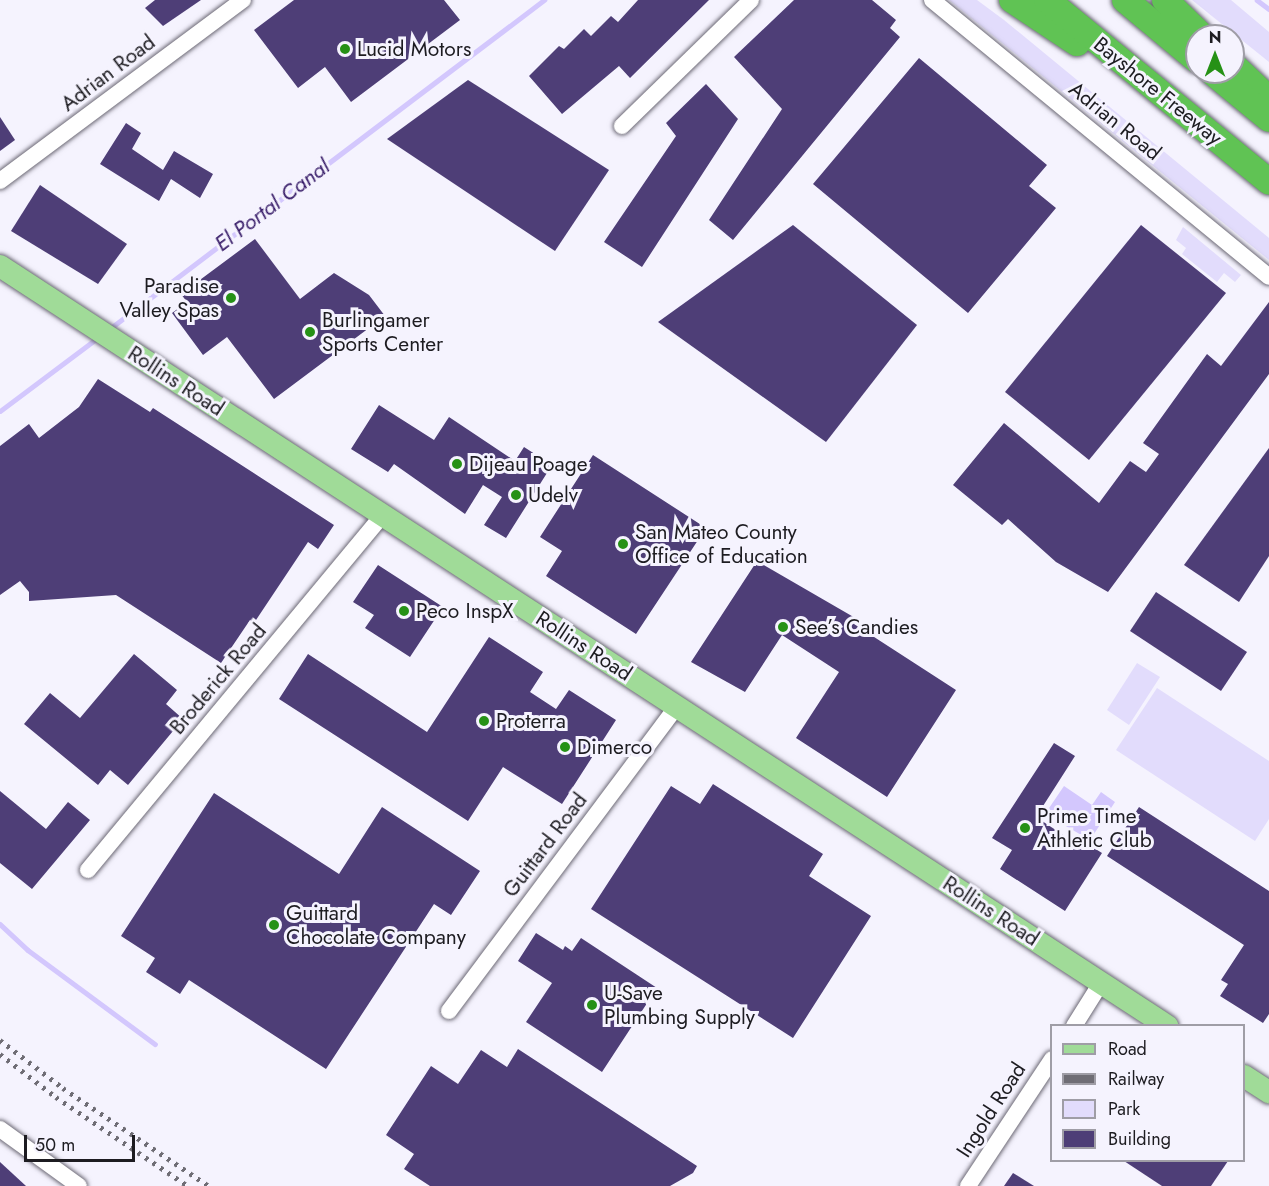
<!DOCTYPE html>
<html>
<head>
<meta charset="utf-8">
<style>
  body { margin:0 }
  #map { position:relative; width:1269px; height:1186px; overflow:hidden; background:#f5f3fe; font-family:Jost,sans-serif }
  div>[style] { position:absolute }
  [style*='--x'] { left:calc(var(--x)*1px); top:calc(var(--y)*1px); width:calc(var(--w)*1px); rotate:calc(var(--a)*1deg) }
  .green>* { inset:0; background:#e2dcfc }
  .water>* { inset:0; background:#d3c7fd }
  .stream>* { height:4.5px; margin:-2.25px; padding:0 2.25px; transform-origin:2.25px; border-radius:2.25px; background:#d3c7fd }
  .building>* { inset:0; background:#4e3e77 }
  .roads { filter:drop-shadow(0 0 2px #6c6975) drop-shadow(0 0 2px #6c6975) }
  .minor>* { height:16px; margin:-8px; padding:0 8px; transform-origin:8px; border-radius:8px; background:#fff }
  .major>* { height:22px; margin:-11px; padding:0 11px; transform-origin:11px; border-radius:11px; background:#a0db98 }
  .highway>* { height:26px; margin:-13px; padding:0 13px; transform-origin:13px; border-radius:13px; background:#60c354 }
  .rail>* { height:4.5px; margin-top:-2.25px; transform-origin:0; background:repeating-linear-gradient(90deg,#6f6d75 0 3px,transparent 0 9px) }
  .dots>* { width:16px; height:16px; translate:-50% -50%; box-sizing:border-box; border:3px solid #f5f3fe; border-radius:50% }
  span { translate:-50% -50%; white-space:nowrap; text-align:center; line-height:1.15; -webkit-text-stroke:6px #f5f3fe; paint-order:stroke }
  .poi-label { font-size:21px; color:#1d1c21 }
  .left { translate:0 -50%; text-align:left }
  .right { translate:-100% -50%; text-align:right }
  .street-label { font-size:21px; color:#1d1c21 }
  .water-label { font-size:22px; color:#381d69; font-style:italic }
  .legend { position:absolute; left:1050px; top:1024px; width:195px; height:138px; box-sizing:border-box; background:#f5f3fe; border:2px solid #9f9da6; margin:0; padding:8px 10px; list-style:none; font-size:18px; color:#1d1c21 }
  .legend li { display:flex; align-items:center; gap:12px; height:30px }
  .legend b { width:30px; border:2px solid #9f9da6 }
  .north { position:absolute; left:1185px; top:24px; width:60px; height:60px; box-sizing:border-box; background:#f5f3fe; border:2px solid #9f9da6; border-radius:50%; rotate:0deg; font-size:16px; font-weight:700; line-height:24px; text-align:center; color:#1d1c21 }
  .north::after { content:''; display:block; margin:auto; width:21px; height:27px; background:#269116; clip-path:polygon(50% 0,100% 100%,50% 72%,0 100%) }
  .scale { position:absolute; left:24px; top:1135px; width:111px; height:27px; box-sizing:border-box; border:3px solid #1d1c21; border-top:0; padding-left:8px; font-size:18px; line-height:21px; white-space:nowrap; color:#1d1c21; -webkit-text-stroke:4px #f5f3fe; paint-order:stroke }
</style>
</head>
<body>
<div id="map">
  <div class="green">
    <i style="clip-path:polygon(949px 0,977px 0,1004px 20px,1269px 238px,1269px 260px)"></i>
    <i style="clip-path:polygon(1192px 0,1231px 0,1269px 32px,1269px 62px)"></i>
    <i style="clip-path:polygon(1183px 227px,1241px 275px,1235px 282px,1224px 273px,1217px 282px,1182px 254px,1186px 248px,1176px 240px)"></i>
    <i style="clip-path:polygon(1137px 663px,1160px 677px,1129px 725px,1107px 710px)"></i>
    <i style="clip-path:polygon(1157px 688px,1269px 761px,1269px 819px,1255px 841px,1116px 750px)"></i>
  </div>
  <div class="water">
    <i style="clip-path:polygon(1064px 786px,1092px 805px,1101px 792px,1115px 802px,1090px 840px,1045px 814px)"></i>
  </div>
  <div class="stream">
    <i style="--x:1257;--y:0;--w:15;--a:37"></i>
    <i style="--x:108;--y:330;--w:547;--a:-37.12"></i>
    <i style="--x:0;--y:411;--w:124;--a:-36.8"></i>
    <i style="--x:0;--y:924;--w:38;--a:43"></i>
    <i style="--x:28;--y:950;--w:158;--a:36.5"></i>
  </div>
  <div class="building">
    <i style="clip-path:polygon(155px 0,201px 0,163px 26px,145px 8px)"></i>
    <i style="clip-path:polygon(294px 0,444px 0,460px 20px,351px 102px,325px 67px,298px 88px,254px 30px)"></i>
    <i style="clip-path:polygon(638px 0,709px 0,630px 78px,619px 66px,562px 114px,529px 76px,559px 46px,564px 49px,584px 29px,591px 36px,611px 16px,618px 22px)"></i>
    <i style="clip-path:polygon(794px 0,872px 0,896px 20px,890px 28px,900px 37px,733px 240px,709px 220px,782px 109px,734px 57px)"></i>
    <i style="clip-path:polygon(919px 58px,1047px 165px,1029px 186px,1056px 208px,968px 313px,813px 184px)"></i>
    <i style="clip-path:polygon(468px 80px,609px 170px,555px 251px,387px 139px)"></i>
    <i style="clip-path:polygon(706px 84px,738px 119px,642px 267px,604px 242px,676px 136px,666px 123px)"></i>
    <i style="clip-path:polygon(0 117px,15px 140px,0 151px)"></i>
    <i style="clip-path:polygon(126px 123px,141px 133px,132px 149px,163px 170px,174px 151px,213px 174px,200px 198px,171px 179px,159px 201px,100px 164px)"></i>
    <i style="clip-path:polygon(40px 185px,127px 244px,98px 284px,11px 231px)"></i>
    <i style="clip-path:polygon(793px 225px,917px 325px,826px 442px,658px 322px)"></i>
    <i style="clip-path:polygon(1141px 225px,1226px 293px,1089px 460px,1005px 392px)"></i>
    <i style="clip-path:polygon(255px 239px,300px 299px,334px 273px,369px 295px,385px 316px,274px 399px,227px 337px,203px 355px,172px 313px,187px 302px,181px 294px)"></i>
    <i style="clip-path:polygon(1269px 302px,1269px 374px,1108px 592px,1056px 562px,1008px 519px,1002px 525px,953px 485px,1004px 423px,1099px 503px,1130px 461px,1146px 472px,1159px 454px,1143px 443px,1207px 354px,1221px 366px)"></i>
    <i style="clip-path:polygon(98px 379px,150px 412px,153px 408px,334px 525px,318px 549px,308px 542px,254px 623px,250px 620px,221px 663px,116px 595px,29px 601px,29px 592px,20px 581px,0 595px,0 446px,29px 424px,39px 438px,79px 407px)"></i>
    <i style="clip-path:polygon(379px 405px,434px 440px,449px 417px,515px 461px,524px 447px,552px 465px,506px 538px,484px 525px,502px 497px,483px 485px,465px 514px,394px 464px,388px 472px,351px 449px)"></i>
    <i style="clip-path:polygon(1269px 448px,1269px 556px,1239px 602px,1184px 565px)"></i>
    <i style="clip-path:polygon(593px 455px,706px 528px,636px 634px,546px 576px,562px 551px,540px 537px)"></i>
    <i style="clip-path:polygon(757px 561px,857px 619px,854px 624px,956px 690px,887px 797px,796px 738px,839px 672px,782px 635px,745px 692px,691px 662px)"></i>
    <i style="clip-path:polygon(378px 565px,443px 607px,410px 657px,365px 628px,374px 615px,353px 602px)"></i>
    <i style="clip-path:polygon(1156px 592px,1247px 652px,1221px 691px,1130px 631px)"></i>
    <i style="clip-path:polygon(489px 637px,543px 672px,530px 692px,556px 709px,569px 690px,616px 720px,562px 804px,503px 767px,468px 821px,279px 699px,308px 654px,427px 732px)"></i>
    <i style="clip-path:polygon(134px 654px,177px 690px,166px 704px,183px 719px,128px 785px,110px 770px,98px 785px,24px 724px,50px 693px,80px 718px)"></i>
    <i style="clip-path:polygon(1054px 743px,1075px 756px,1036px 817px,1086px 850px,1089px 845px,1102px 853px,1065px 911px,1000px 869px,1012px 850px,992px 838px)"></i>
    <i style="clip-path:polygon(713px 784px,823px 854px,809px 876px,871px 916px,793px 1038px,591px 909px,671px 786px,700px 804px)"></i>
    <i style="clip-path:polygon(0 791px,46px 829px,68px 802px,90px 820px,32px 889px,0 863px)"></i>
    <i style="clip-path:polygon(214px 793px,339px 874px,382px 807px,480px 871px,451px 915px,434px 904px,326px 1069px,189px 980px,180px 994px,146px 972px,155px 958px,121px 936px)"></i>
    <i style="clip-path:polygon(1139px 807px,1269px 891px,1269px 1014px,1263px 1023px,1220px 996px,1228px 984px,1221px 980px,1244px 945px,1107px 856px)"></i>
    <i style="clip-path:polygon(536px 933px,563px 950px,565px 946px,572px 951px,581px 938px,657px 988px,602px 1072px,526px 1022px,552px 983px,518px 961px)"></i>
    <i style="clip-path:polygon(518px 1049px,697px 1166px,693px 1173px,670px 1186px,430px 1186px,404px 1169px,414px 1154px,386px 1135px,431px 1066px,458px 1084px,481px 1050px,507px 1067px)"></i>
    <i style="clip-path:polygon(1124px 1161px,1228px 1161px,1211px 1186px,1162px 1186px)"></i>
    <i style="clip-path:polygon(0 1162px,26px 1186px,0 1186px)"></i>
    <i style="clip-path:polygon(1013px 1173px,1034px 1186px,1004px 1186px)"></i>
  </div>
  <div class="roads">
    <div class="minor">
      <i style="--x:932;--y:0;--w:436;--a:39.4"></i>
      <i style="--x:622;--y:126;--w:180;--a:-44.3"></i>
      <i style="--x:0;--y:181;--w:303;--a:-36.7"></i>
      <i style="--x:88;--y:870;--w:460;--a:-50.3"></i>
      <i style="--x:449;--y:1011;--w:381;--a:-53.2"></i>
      <i style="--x:1074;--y:1026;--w:51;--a:-57.9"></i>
      <i style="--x:0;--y:1129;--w:97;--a:35.8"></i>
      <i style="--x:968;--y:1186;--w:152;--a:-56.5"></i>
    </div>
    <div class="major">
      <i style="--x:0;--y:266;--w:1393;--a:33.07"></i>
      <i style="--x:1244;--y:1076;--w:30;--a:33"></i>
    </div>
    <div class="highway">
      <i style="--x:1012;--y:0;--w:78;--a:33.5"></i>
      <i style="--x:1047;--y:0;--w:287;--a:39.3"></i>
      <i style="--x:1125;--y:0;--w:94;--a:39.8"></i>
      <i style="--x:1165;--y:0;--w:52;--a:44.2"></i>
      <i style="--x:1233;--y:65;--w:50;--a:43.4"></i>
      <i style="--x:1212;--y:72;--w:74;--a:39.5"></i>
    </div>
  </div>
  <div class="rail">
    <i style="--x:0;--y:1040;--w:79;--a:37.3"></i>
    <i style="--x:63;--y:1088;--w:176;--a:33.9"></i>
    <i style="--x:0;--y:1054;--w:71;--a:37.5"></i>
    <i style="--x:56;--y:1097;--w:159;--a:34"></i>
  </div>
  <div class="dots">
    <i style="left:345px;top:49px;background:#269116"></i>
    <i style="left:231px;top:298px;background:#269116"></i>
    <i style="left:310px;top:332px;background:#269116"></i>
    <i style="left:457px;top:464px;background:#269116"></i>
    <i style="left:516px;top:495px;background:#269116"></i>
    <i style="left:623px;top:544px;background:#269116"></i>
    <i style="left:404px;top:611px;background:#269116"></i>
    <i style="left:783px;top:627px;background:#269116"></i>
    <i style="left:484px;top:721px;background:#269116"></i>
    <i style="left:565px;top:747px;background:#269116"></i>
    <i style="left:1025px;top:828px;background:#269116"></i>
    <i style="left:274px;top:925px;background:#269116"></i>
    <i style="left:592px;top:1005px;background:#269116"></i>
  </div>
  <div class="poi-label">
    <span class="left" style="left:357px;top:49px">Lucid Motors</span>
    <span class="right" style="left:219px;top:298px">Paradise<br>Valley Spas</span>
    <span class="left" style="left:322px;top:332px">Burlingamer<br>Sports Center</span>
    <span class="left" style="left:469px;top:464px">Dijeau Poage</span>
    <span class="left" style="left:528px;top:495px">Udelv</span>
    <span class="left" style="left:635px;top:544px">San Mateo County<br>Office of Education</span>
    <span class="left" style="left:416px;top:611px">Peco InspX</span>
    <span class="left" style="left:795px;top:627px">See’s Candies</span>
    <span class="left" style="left:496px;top:721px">Proterra</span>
    <span class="left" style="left:577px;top:747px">Dimerco</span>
    <span class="left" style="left:1037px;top:828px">Prime Time<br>Athletic Club</span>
    <span class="left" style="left:286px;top:925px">Guittard<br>Chocolate Company</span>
    <span class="left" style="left:604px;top:1005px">U-Save<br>Plumbing Supply</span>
  </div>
  <div class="street-label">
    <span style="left:108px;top:73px;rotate:-37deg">Adrian Road</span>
    <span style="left:1158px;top:91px;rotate:39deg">Bayshore Freeway</span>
    <span style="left:1115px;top:121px;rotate:39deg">Adrian Road</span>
    <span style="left:176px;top:381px;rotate:33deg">Rollins Road</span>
    <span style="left:584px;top:646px;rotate:33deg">Rollins Road</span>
    <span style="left:218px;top:679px;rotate:-50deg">Broderick Road</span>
    <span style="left:545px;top:845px;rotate:-53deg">Guittard Road</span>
    <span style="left:991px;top:911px;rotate:33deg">Rollins Road</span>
    <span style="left:991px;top:1110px;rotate:-57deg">Ingold Road</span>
  </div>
  <div class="water-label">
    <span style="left:272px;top:205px;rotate:-37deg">El Portal Canal</span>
  </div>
  <ul class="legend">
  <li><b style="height:8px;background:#a0db98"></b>Road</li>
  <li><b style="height:8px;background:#6f6d75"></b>Railway</li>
  <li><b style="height:16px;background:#e2dcfc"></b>Park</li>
  <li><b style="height:16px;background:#4e3e77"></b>Building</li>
  </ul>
  <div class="north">N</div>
  <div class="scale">50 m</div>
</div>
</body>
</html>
